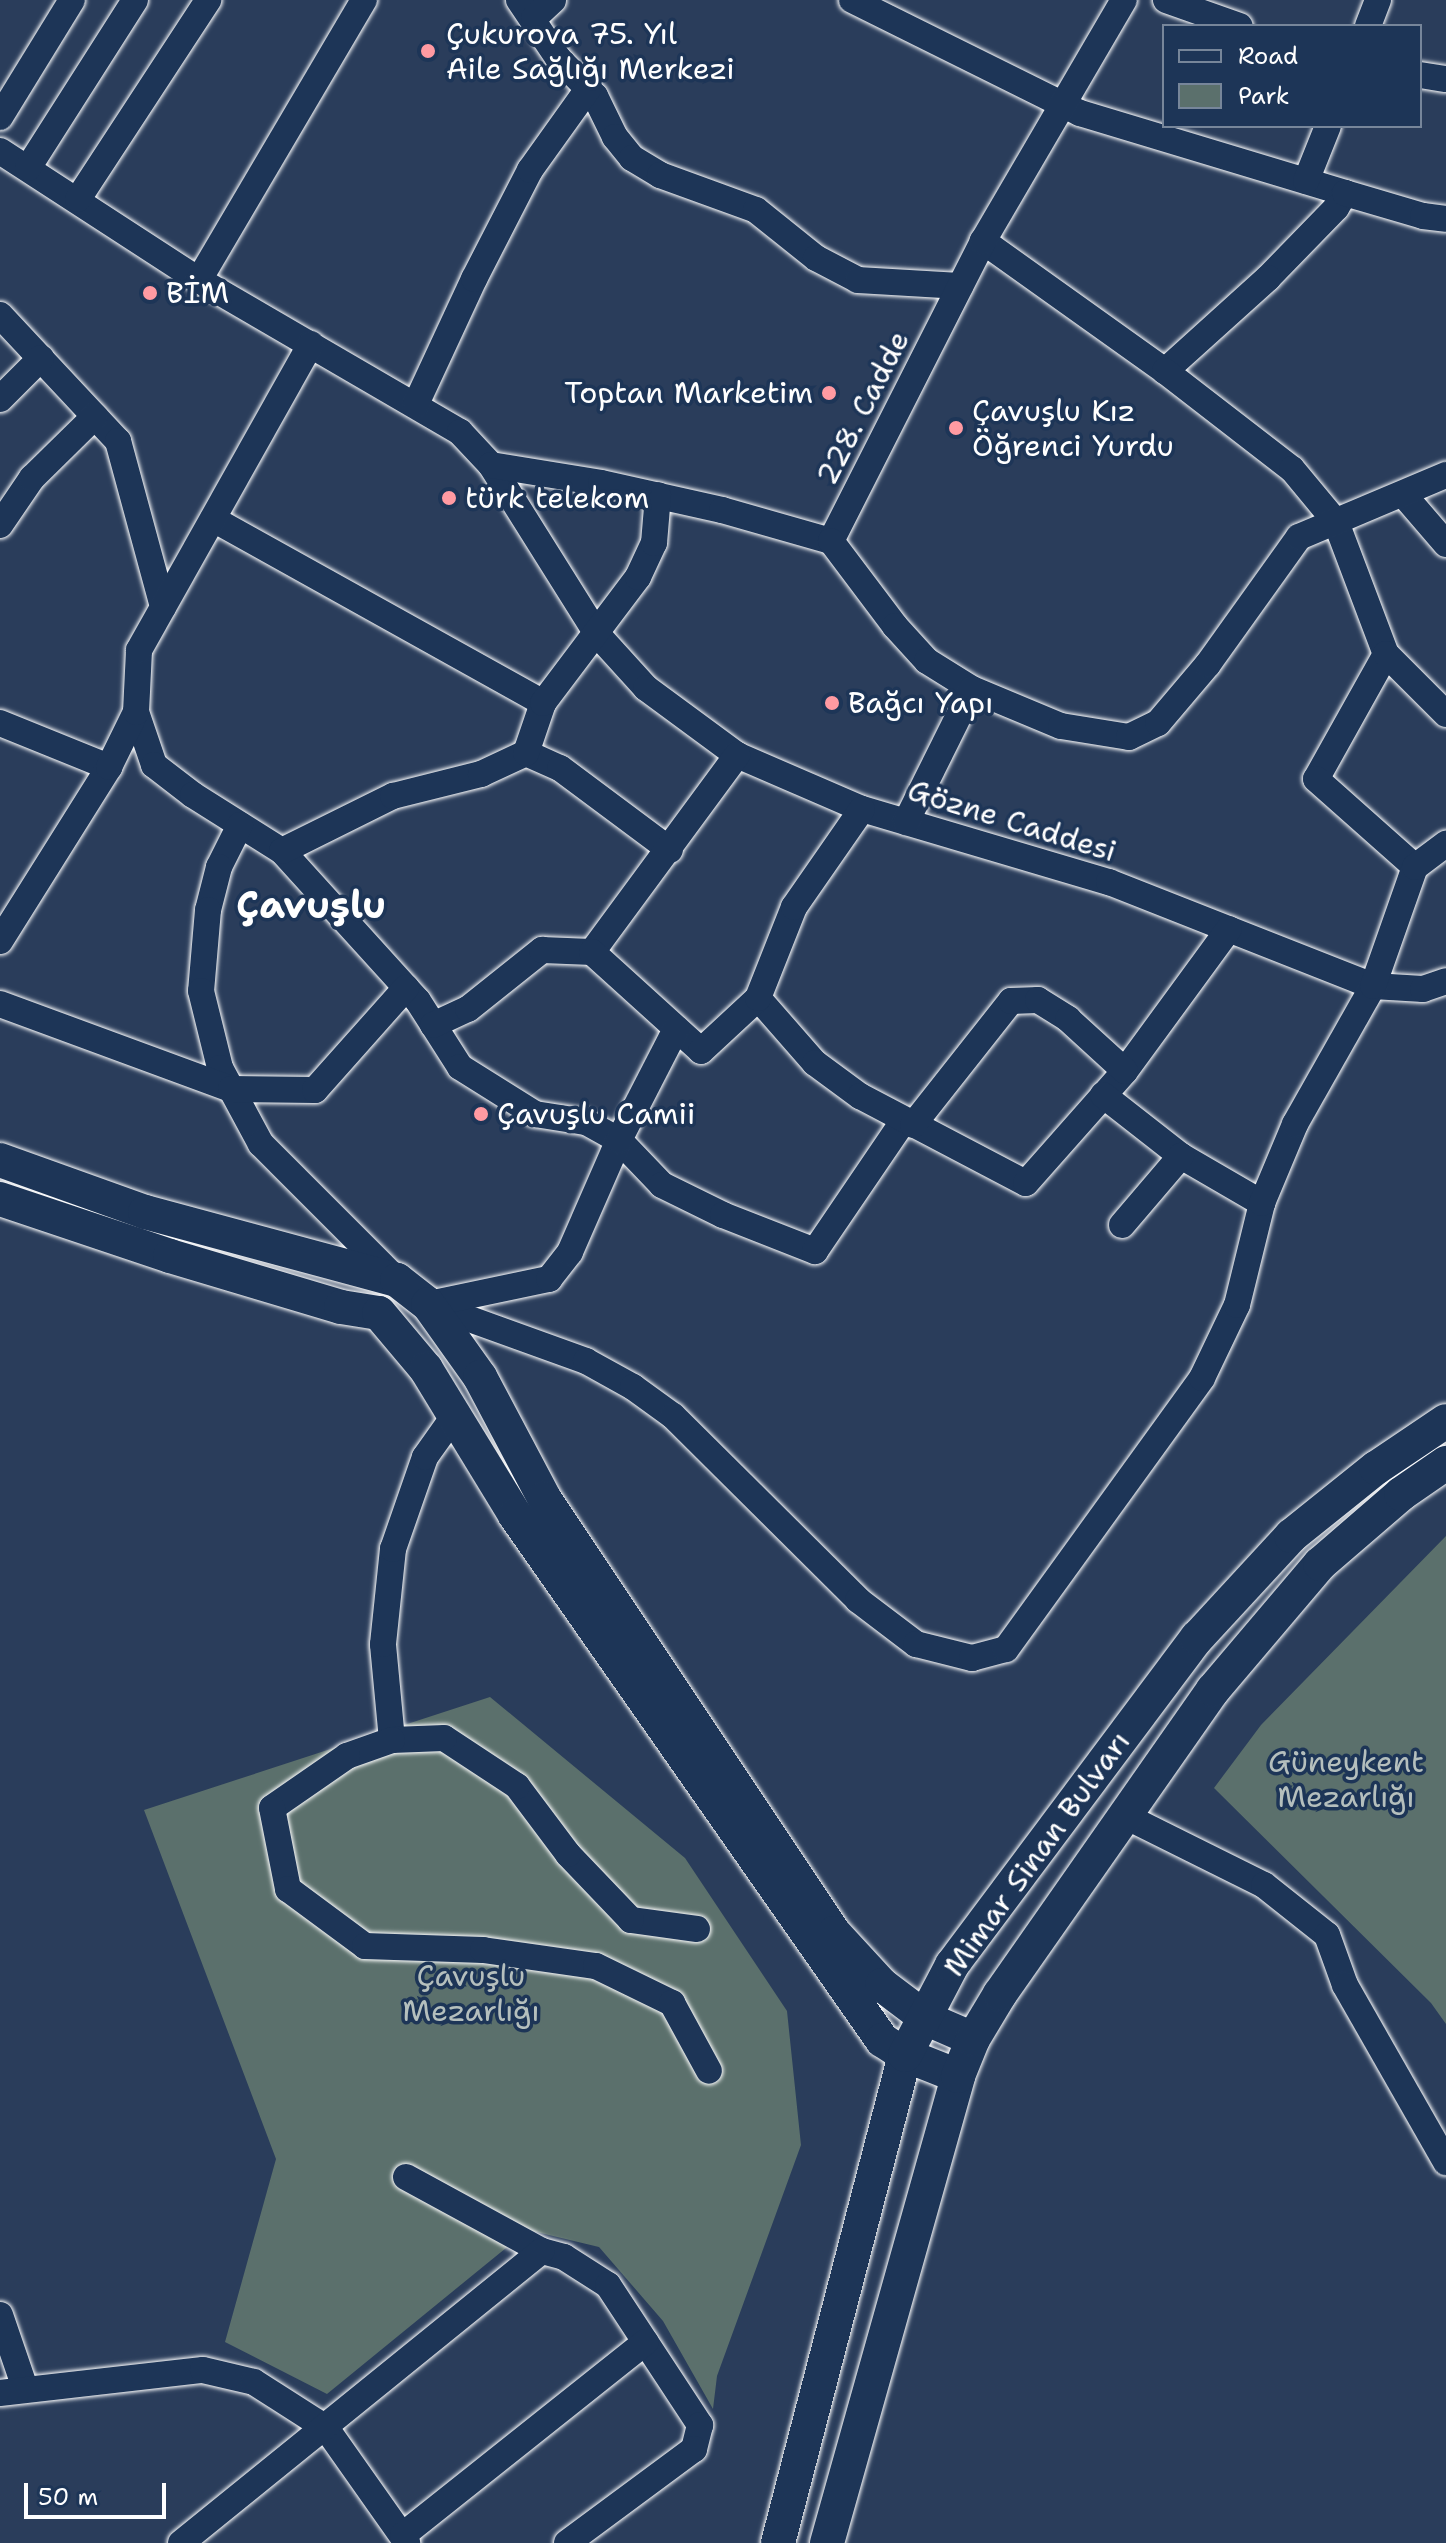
<!DOCTYPE html>
<html>
<head>
<meta charset="utf-8">
<style>
  body { margin:0 }
  #map { position:relative; width:1446px; height:2543px; overflow:hidden; background:#2a3d5b; font-family:"Shantell Sans",sans-serif }
  div>[style] { position:absolute }
  [style*='--x'] { left:calc(var(--x)*1px); top:calc(var(--y)*1px); width:calc(var(--w)*1px); rotate:calc(var(--a)*1deg) }
  .green>* { inset:0; background:#5b706c }
  .roads { filter:drop-shadow(0 0 2px #fff) drop-shadow(0 0 2px #fff) }
  .minor>* { height:26px; margin:-13px; padding:0 13px; transform-origin:13px; border-radius:13px; background:#1d3557 }
  .major>* { height:34px; margin:-17px; padding:0 17px; transform-origin:17px; border-radius:17px; background:#1d3557 }
  .dots>* { width:22px; height:22px; translate:-50% -50%; box-sizing:border-box; border:4px solid #1d3557; border-radius:50% }
  span { translate:-50% -50%; white-space:nowrap; text-align:center; line-height:1.15; -webkit-text-stroke:7px #1d3557; paint-order:stroke }
  .poi-label { font-size:30px; color:#fff }
  .left { translate:0 -50%; text-align:left }
  .right { translate:-100% -50%; text-align:right }
  .street-label { font-size:30px; color:#fff }
  .park-label { font-size:30px; color:#b5bfbd }
  .district-label { font-size:38px; color:#fff; font-weight:700 }
  .legend { position:absolute; left:1162px; top:24px; width:260px; height:104px; box-sizing:border-box; background:#1d3557; border:2px solid #77869a; margin:0; padding:10px 14px; list-style:none; font-size:24px; color:#fff }
  .legend li { display:flex; align-items:center; gap:16px; height:40px }
  .legend b { width:40px; border:2px solid #77869a }
  .scale { position:absolute; left:24px; top:2483px; width:142px; height:36px; box-sizing:border-box; border:4px solid #fff; border-top:0; padding-left:10px; font-size:24px; line-height:28px; white-space:nowrap; color:#fff; -webkit-text-stroke:6px #1d3557; paint-order:stroke }
</style>
</head>
<body>
<div id="map">
  <div class="green">
    <i style="clip-path:polygon(1446px 1536px,1446px 2024px,1431px 2003px,1214px 1788px,1261px 1725px)"></i>
    <i style="clip-path:polygon(490px 1697px,685px 1858px,787px 2011px,801px 2145px,717px 2376px,713px 2409px,663px 2321px,599px 2247px,528px 2230px,327px 2394px,225px 2342px,276px 2159px,144px 1810px)"></i>
  </div>
  <div class="roads">
    <div class="minor">
      <i style="--x:519;--y:0;--w:70;--a:56.1"></i>
      <i style="--x:558;--y:58;--w:53;--a:45.8"></i>
      <i style="--x:595;--y:96;--w:46;--a:64"></i>
      <i style="--x:615;--y:137;--w:27;--a:51"></i>
      <i style="--x:632;--y:158;--w:33;--a:31"></i>
      <i style="--x:660;--y:175;--w:102;--a:20"></i>
      <i style="--x:756;--y:210;--w:77;--a:38.7"></i>
      <i style="--x:816;--y:258;--w:47;--a:27.6"></i>
      <i style="--x:858;--y:280;--w:102;--a:3.4"></i>
      <i style="--x:852;--y:0;--w:254;--a:26.4"></i>
      <i style="--x:1080;--y:113;--w:277;--a:16.8"></i>
      <i style="--x:1345;--y:193;--w:17;--a:121"></i>
      <i style="--x:1336;--y:208;--w:98;--a:134.2"></i>
      <i style="--x:1268;--y:278;--w:139;--a:137.9"></i>
      <i style="--x:1165;--y:371;--w:224;--a:-144.5"></i>
      <i style="--x:1166;--y:0;--w:78;--a:19.4"></i>
      <i style="--x:534;--y:18;--w:26;--a:-43"></i>
      <i style="--x:1368;--y:26;--w:28;--a:-69"></i>
      <i style="--x:1420;--y:75;--w:26;--a:9"></i>
      <i style="--x:0;--y:117;--w:137;--a:-58.4"></i>
      <i style="--x:0;--y:151;--w:237;--a:33"></i>
      <i style="--x:199;--y:280;--w:302;--a:30.2"></i>
      <i style="--x:460;--y:432;--w:45;--a:46.8"></i>
      <i style="--x:491;--y:465;--w:199;--a:57.9"></i>
      <i style="--x:597;--y:634;--w:73;--a:47.8"></i>
      <i style="--x:646;--y:688;--w:113;--a:36.4"></i>
      <i style="--x:737;--y:755;--w:136;--a:23.4"></i>
      <i style="--x:862;--y:809;--w:258;--a:16.5"></i>
      <i style="--x:1109;--y:882;--w:284;--a:21.5"></i>
      <i style="--x:1373;--y:986;--w:50;--a:3.4"></i>
      <i style="--x:1423;--y:989;--w:24;--a:-19"></i>
      <i style="--x:28;--y:168;--w:199;--a:-57.5"></i>
      <i style="--x:1306;--y:181;--w:59;--a:-68.2"></i>
      <i style="--x:1345;--y:193;--w:81;--a:16.4"></i>
      <i style="--x:1423;--y:216;--w:23;--a:7"></i>
      <i style="--x:78;--y:199;--w:238;--a:-56.8"></i>
      <i style="--x:199;--y:280;--w:325;--a:-59.5"></i>
      <i style="--x:0;--y:315;--w:173;--a:46.9"></i>
      <i style="--x:118;--y:441;--w:172;--a:74.8"></i>
      <i style="--x:1165;--y:371;--w:160;--a:37.7"></i>
      <i style="--x:1292;--y:469;--w:69;--a:50.3"></i>
      <i style="--x:1336;--y:522;--w:141;--a:69.3"></i>
      <i style="--x:1386;--y:654;--w:143;--a:119.2"></i>
      <i style="--x:1316;--y:779;--w:132;--a:41.6"></i>
      <i style="--x:0;--y:399;--w:58;--a:-45"></i>
      <i style="--x:416;--y:404;--w:138;--a:-65.1"></i>
      <i style="--x:474;--y:279;--w:123;--a:-62.8"></i>
      <i style="--x:530;--y:170;--w:100;--a:-54.4"></i>
      <i style="--x:491;--y:465;--w:111;--a:9.3"></i>
      <i style="--x:601;--y:483;--w:124;--a:12.6"></i>
      <i style="--x:722;--y:510;--w:113;--a:15.9"></i>
      <i style="--x:831;--y:541;--w:336;--a:-63.1"></i>
      <i style="--x:983;--y:241;--w:279;--a:-59.7"></i>
      <i style="--x:1403;--y:494;--w:66;--a:49.3"></i>
      <i style="--x:213;--y:519;--w:378;--a:29.1"></i>
      <i style="--x:0;--y:525;--w:57;--a:-55.8"></i>
      <i style="--x:32;--y:478;--w:88;--a:-44.5"></i>
      <i style="--x:831;--y:541;--w:106;--a:53"></i>
      <i style="--x:895;--y:626;--w:47;--a:47.6"></i>
      <i style="--x:927;--y:661;--w:53;--a:31.9"></i>
      <i style="--x:972;--y:689;--w:96;--a:22.6"></i>
      <i style="--x:1061;--y:726;--w:69;--a:9.2"></i>
      <i style="--x:1129;--y:737;--w:32;--a:-26"></i>
      <i style="--x:1158;--y:723;--w:77;--a:-49.7"></i>
      <i style="--x:1208;--y:664;--w:156;--a:-54.4"></i>
      <i style="--x:1299;--y:537;--w:160;--a:-22.9"></i>
      <i style="--x:1386;--y:654;--w:85;--a:45"></i>
      <i style="--x:136;--y:712;--w:56;--a:71.2"></i>
      <i style="--x:154;--y:765;--w:49;--a:37.6"></i>
      <i style="--x:193;--y:795;--w:105;--a:32.2"></i>
      <i style="--x:282;--y:851;--w:202;--a:47.8"></i>
      <i style="--x:418;--y:1001;--w:78;--a:57.5"></i>
      <i style="--x:460;--y:1067;--w:89;--a:32.1"></i>
      <i style="--x:535;--y:1114;--w:52;--a:8.9"></i>
      <i style="--x:586;--y:1122;--w:38;--a:29"></i>
      <i style="--x:619;--y:1140;--w:62;--a:46.3"></i>
      <i style="--x:662;--y:1185;--w:68;--a:26.2"></i>
      <i style="--x:723;--y:1215;--w:99;--a:21.4"></i>
      <i style="--x:815;--y:1251;--w:158;--a:-55.8"></i>
      <i style="--x:0;--y:723;--w:118;--a:22"></i>
      <i style="--x:526;--y:753;--w:37;--a:24"></i>
      <i style="--x:560;--y:768;--w:137;--a:36.7"></i>
      <i style="--x:906;--y:822;--w:148;--a:-63.6"></i>
      <i style="--x:240;--y:825;--w:47;--a:116.6"></i>
      <i style="--x:219;--y:867;--w:44;--a:104.3"></i>
      <i style="--x:208;--y:910;--w:81;--a:94.9"></i>
      <i style="--x:201;--y:991;--w:79;--a:76.1"></i>
      <i style="--x:220;--y:1068;--w:86;--a:61.7"></i>
      <i style="--x:261;--y:1144;--w:192;--a:45"></i>
      <i style="--x:282;--y:851;--w:124;--a:-26.4"></i>
      <i style="--x:393;--y:796;--w:91;--a:-14"></i>
      <i style="--x:481;--y:774;--w:50;--a:-25"></i>
      <i style="--x:526;--y:753;--w:53;--a:-71.2"></i>
      <i style="--x:543;--y:703;--w:158;--a:-53"></i>
      <i style="--x:638;--y:577;--w:38;--a:-65"></i>
      <i style="--x:654;--y:543;--w:48;--a:-85.2"></i>
      <i style="--x:0;--y:941;--w:205;--a:-57.9"></i>
      <i style="--x:109;--y:767;--w:61;--a:-63.9"></i>
      <i style="--x:136;--y:712;--w:62;--a:-87.2"></i>
      <i style="--x:139;--y:650;--w:351;--a:-60.7"></i>
      <i style="--x:592;--y:952;--w:245;--a:-53.6"></i>
      <i style="--x:758;--y:998;--w:86;--a:48.8"></i>
      <i style="--x:815;--y:1063;--w:56;--a:36.3"></i>
      <i style="--x:860;--y:1096;--w:187;--a:27.7"></i>
      <i style="--x:1026;--y:1183;--w:149;--a:-48.5"></i>
      <i style="--x:1125;--y:1071;--w:176;--a:-53.8"></i>
      <i style="--x:0;--y:1004;--w:246;--a:20.2"></i>
      <i style="--x:231;--y:1089;--w:84;--a:0.7"></i>
      <i style="--x:315;--y:1090;--w:137;--a:-48.3"></i>
      <i style="--x:433;--y:1025;--w:38;--a:-25"></i>
      <i style="--x:468;--y:1009;--w:95;--a:-38.6"></i>
      <i style="--x:542;--y:950;--w:50;--a:2.3"></i>
      <i style="--x:592;--y:952;--w:147;--a:42.2"></i>
      <i style="--x:701;--y:1051;--w:78;--a:-42.9"></i>
      <i style="--x:758;--y:998;--w:98;--a:-68.4"></i>
      <i style="--x:794;--y:907;--w:119;--a:-55.2"></i>
      <i style="--x:1103;--y:1095;--w:99;--a:38"></i>
      <i style="--x:1181;--y:1156;--w:94;--a:30.1"></i>
      <i style="--x:913;--y:1125;--w:158;--a:-51.7"></i>
      <i style="--x:1011;--y:1001;--w:27;--a:-2"></i>
      <i style="--x:1038;--y:1000;--w:36;--a:32"></i>
      <i style="--x:1068;--y:1019;--w:77;--a:42.4"></i>
      <i style="--x:1122;--y:1225;--w:91;--a:-49.5"></i>
      <i style="--x:428;--y:1304;--w:168;--a:19.8"></i>
      <i style="--x:586;--y:1361;--w:54;--a:29"></i>
      <i style="--x:633;--y:1387;--w:49;--a:35.9"></i>
      <i style="--x:673;--y:1416;--w:261;--a:44.8"></i>
      <i style="--x:858;--y:1600;--w:73;--a:37.2"></i>
      <i style="--x:916;--y:1644;--w:58;--a:14"></i>
      <i style="--x:972;--y:1658;--w:35;--a:-15"></i>
      <i style="--x:1006;--y:1649;--w:334;--a:-54.1"></i>
      <i style="--x:1202;--y:1378;--w:81;--a:-64.4"></i>
      <i style="--x:1237;--y:1305;--w:105;--a:-76.2"></i>
      <i style="--x:1262;--y:1203;--w:86;--a:-67.3"></i>
      <i style="--x:1295;--y:1124;--w:159;--a:-60.5"></i>
      <i style="--x:1373;--y:986;--w:126;--a:-70.6"></i>
      <i style="--x:1415;--y:867;--w:39;--a:-37"></i>
      <i style="--x:429;--y:1304;--w:123;--a:-11.8"></i>
      <i style="--x:549;--y:1279;--w:34;--a:-52"></i>
      <i style="--x:570;--y:1252;--w:122;--a:-66.4"></i>
      <i style="--x:619;--y:1140;--w:125;--a:-62.8"></i>
      <i style="--x:392;--y:1740;--w:96;--a:-95.4"></i>
      <i style="--x:383;--y:1644;--w:96;--a:-84"></i>
      <i style="--x:393;--y:1549;--w:97;--a:-70.8"></i>
      <i style="--x:425;--y:1457;--w:52;--a:-54.5"></i>
      <i style="--x:1123;--y:1815;--w:157;--a:26.4"></i>
      <i style="--x:1264;--y:1885;--w:80;--a:38.4"></i>
      <i style="--x:1327;--y:1935;--w:53;--a:70.2"></i>
      <i style="--x:1345;--y:1985;--w:204;--a:60.3"></i>
      <i style="--x:697;--y:1929;--w:67;--a:-172.2"></i>
      <i style="--x:631;--y:1920;--w:91;--a:-133.7"></i>
      <i style="--x:568;--y:1854;--w:85;--a:-126.9"></i>
      <i style="--x:517;--y:1786;--w:87;--a:-146.7"></i>
      <i style="--x:444;--y:1738;--w:52;--a:177.8"></i>
      <i style="--x:392;--y:1740;--w:48;--a:160.4"></i>
      <i style="--x:347;--y:1756;--w:91;--a:145.3"></i>
      <i style="--x:272;--y:1808;--w:83;--a:78.8"></i>
      <i style="--x:288;--y:1889;--w:96;--a:36.5"></i>
      <i style="--x:365;--y:1946;--w:118;--a:1.9"></i>
      <i style="--x:483;--y:1950;--w:114;--a:8.1"></i>
      <i style="--x:596;--y:1966;--w:85;--a:26"></i>
      <i style="--x:672;--y:2003;--w:77;--a:61.4"></i>
      <i style="--x:406;--y:2177;--w:155;--a:28.6"></i>
      <i style="--x:542;--y:2251;--w:23;--a:15"></i>
      <i style="--x:564;--y:2257;--w:52;--a:32.5"></i>
      <i style="--x:608;--y:2285;--w:168;--a:56.7"></i>
      <i style="--x:700;--y:2425;--w:25;--a:104"></i>
      <i style="--x:694;--y:2449;--w:158;--a:143.5"></i>
      <i style="--x:0;--y:2315;--w:77;--a:71.1"></i>
      <i style="--x:0;--y:2393;--w:204;--a:-6.5"></i>
      <i style="--x:203;--y:2370;--w:52;--a:13.2"></i>
      <i style="--x:254;--y:2382;--w:85;--a:32.6"></i>
      <i style="--x:326;--y:2428;--w:141;--a:54.8"></i>
      <i style="--x:403;--y:2535;--w:310;--a:-38.5"></i>
      <i style="--x:181;--y:2543;--w:464;--a:-39"></i>
    </div>
    <div class="major">
      <i style="--x:0;--y:1160;--w:154;--a:19.7"></i>
      <i style="--x:145;--y:1212;--w:261;--a:15.1"></i>
      <i style="--x:397;--y:1280;--w:39;--a:38"></i>
      <i style="--x:428;--y:1304;--w:90;--a:54.5"></i>
      <i style="--x:480;--y:1377;--w:137;--a:62.1"></i>
      <i style="--x:544;--y:1498;--w:523;--a:56.31"></i>
      <i style="--x:834;--y:1933;--w:71;--a:47.3"></i>
      <i style="--x:882;--y:1985;--w:56;--a:37.1"></i>
      <i style="--x:927;--y:2019;--w:50;--a:23.5"></i>
      <i style="--x:0;--y:1199;--w:179;--a:18.5"></i>
      <i style="--x:170;--y:1256;--w:178;--a:16.6"></i>
      <i style="--x:341;--y:1307;--w:38;--a:9"></i>
      <i style="--x:379;--y:1313;--w:73;--a:50"></i>
      <i style="--x:426;--y:1369;--w:171;--a:58.6"></i>
      <i style="--x:515;--y:1515;--w:641;--a:55.04"></i>
      <i style="--x:882;--y:2040;--w:27;--a:33"></i>
      <i style="--x:905;--y:2055;--w:57;--a:21.6"></i>
      <i style="--x:778;--y:2543;--w:504;--a:-75.41"></i>
      <i style="--x:905;--y:2055;--w:102;--a:-62.4"></i>
      <i style="--x:952;--y:1965;--w:409;--a:-53.2"></i>
      <i style="--x:1197;--y:1638;--w:139;--a:-47.3"></i>
      <i style="--x:1291;--y:1536;--w:109;--a:-38.7"></i>
      <i style="--x:1376;--y:1468;--w:84;--a:-33.9"></i>
      <i style="--x:827;--y:2543;--w:485;--a:-74.3"></i>
      <i style="--x:958;--y:2076;--w:40;--a:-68"></i>
      <i style="--x:973;--y:2039;--w:52;--a:-59"></i>
      <i style="--x:1000;--y:1994;--w:371;--a:-55"></i>
      <i style="--x:1213;--y:1690;--w:165;--a:-49.7"></i>
      <i style="--x:1320;--y:1564;--w:107;--a:-40.8"></i>
      <i style="--x:1401;--y:1494;--w:55;--a:-34.6"></i>
    </div>
  </div>
  <div class="dots">
    <i style="left:428px;top:51px;background:#ff9aa2"></i>
    <i style="left:150px;top:293px;background:#ff9aa2"></i>
    <i style="left:829px;top:393px;background:#ff9aa2"></i>
    <i style="left:956px;top:428px;background:#ff9aa2"></i>
    <i style="left:449px;top:498px;background:#ff9aa2"></i>
    <i style="left:832px;top:703px;background:#ff9aa2"></i>
    <i style="left:481px;top:1114px;background:#ff9aa2"></i>
  </div>
  <div class="poi-label">
    <span class="left" style="left:446px;top:51px">Çukurova 75. Yıl<br>Aile Sağlığı Merkezi</span>
    <span class="left" style="left:166px;top:293px">BİM</span>
    <span class="right" style="left:813px;top:393px">Toptan Marketim</span>
    <span class="left" style="left:972px;top:428px">Çavuşlu Kız<br>Öğrenci Yurdu</span>
    <span class="left" style="left:465px;top:498px">türk telekom</span>
    <span class="left" style="left:848px;top:703px">Bağcı Yapı</span>
    <span class="left" style="left:497px;top:1114px">Çavuşlu Camii</span>
  </div>
  <div class="street-label">
    <span style="left:863px;top:408px;rotate:-63deg">228. Cadde</span>
    <span style="left:1012px;top:821px;rotate:17deg">Gözne Caddesi</span>
    <span style="left:1037px;top:1854px;rotate:-54deg">Mimar Sinan Bulvarı</span>
  </div>
  <div class="park-label">
    <span style="left:1346px;top:1779px">Güneykent<br>Mezarlığı</span>
    <span style="left:471px;top:1993px">Çavuşlu<br>Mezarlığı</span>
  </div>
  <div class="district-label">
    <span style="left:311px;top:905px">Çavuşlu</span>
  </div>
  <ul class="legend">
  <li><b style="height:10px;background:#1d3557"></b>Road</li>
  <li><b style="height:22px;background:#5b706c"></b>Park</li>
  </ul>
  <div class="scale">50 m</div>
</div>
</body>
</html>
